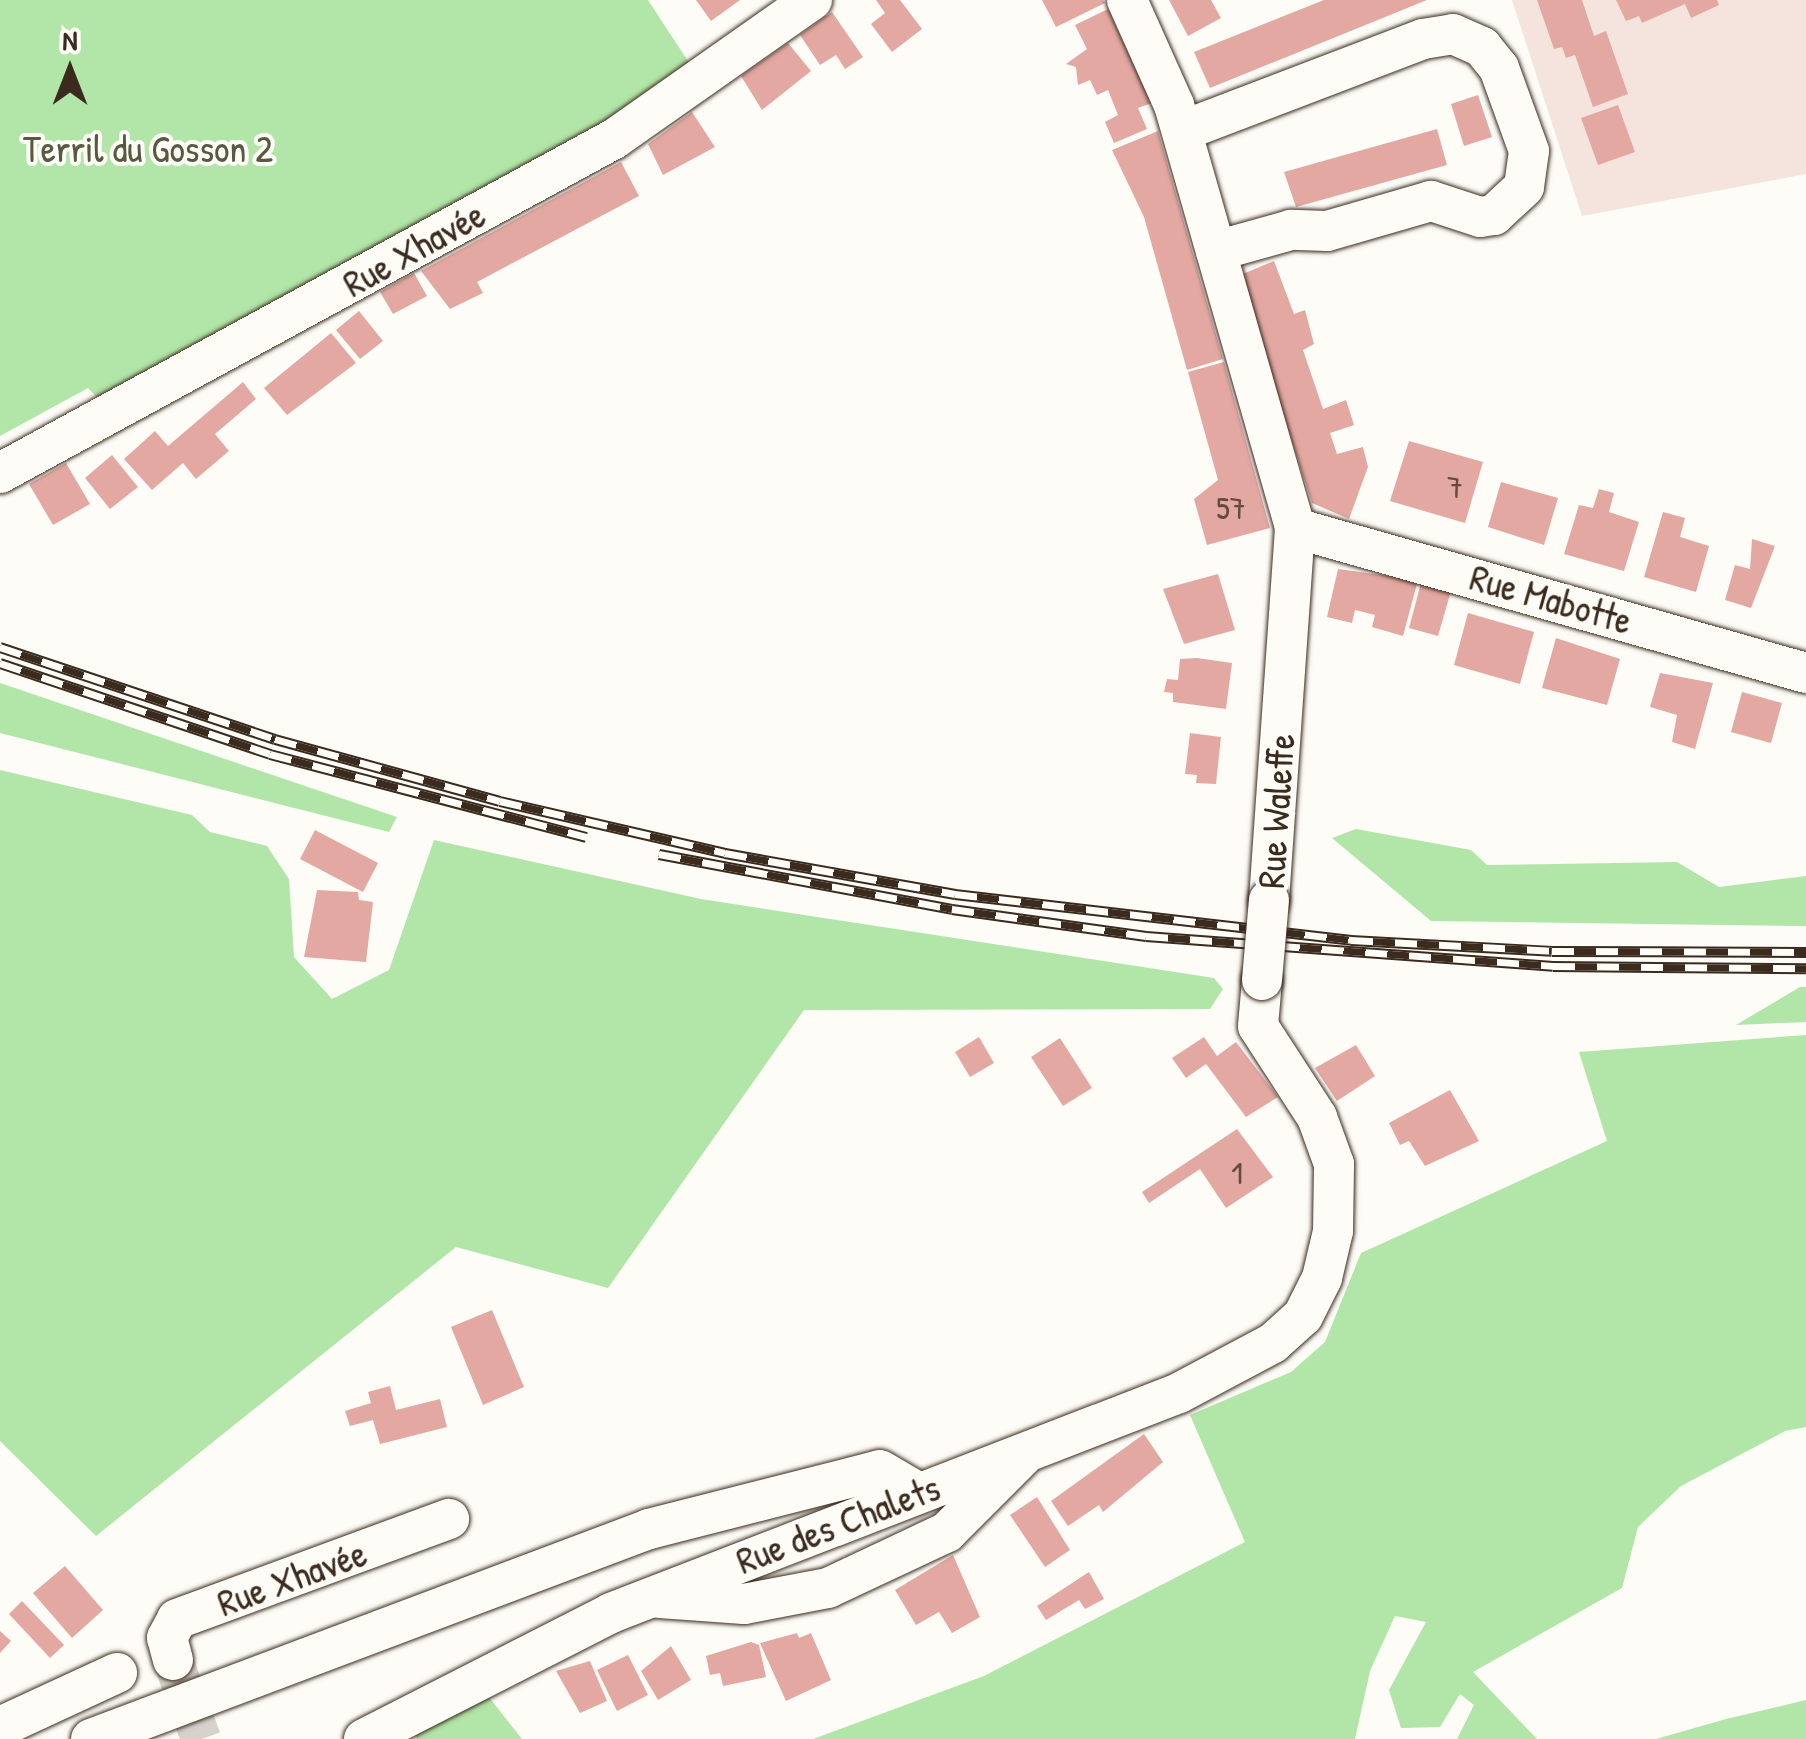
<!DOCTYPE html>
<html>
<head>
<meta charset="utf-8">
<style>
  body { margin:0 }
  #map { position:relative; width:1806px; height:1739px; overflow:hidden; background:#fdfcf7; font-family:"Patrick Hand",sans-serif }
  div>[style] { position:absolute }
  [style*='--x'] { left:calc(var(--x)*1px); top:calc(var(--y)*1px); width:calc(var(--w)*1px); rotate:calc(var(--a)*1deg) }
  .built>* { inset:0; background:#f5e3de }
  .green>* { inset:0; background:#b1e6a8 }
  .building>* { inset:0; background:#e3a8a2 }
  .minor-tunnel>* { height:40px; margin-top:-20px; transform-origin:0; background:repeating-linear-gradient(90deg,#d6d2cc 0 40px,transparent 0 60px) }
  .roads { filter:drop-shadow(0 0 2px #3b2a1e) drop-shadow(0 0 2px #3b2a1e) }
  .minor>* { height:40px; margin:-20px; padding:0 20px; transform-origin:20px; border-radius:20px; background:#fdfcf7 }
  .rail>* { height:11px; margin-top:-5.5px; transform-origin:0; background:repeating-linear-gradient(90deg,#fdfcf7 0 22px,#3b2a1e 0 44px); box-sizing:border-box; border-block:2px solid #3b2a1e }
  .bridges { filter:drop-shadow(0 0 2px #3b2a1e) drop-shadow(0 0 2px #3b2a1e) }
  .minor-bridge>* { height:40px; margin:-20px; padding:0 20px; transform-origin:20px; border-radius:20px; background:#fdfcf7 }
  span { translate:-50% -50%; white-space:nowrap; text-align:center; line-height:1.15; -webkit-text-stroke:8px #fdfcf7; paint-order:stroke }
  .number-label { font-size:32px; color:#654a3f }
  .number-label span { -webkit-text-stroke-width:0 }
  .park-label { font-size:38px; color:#585940 }
  .street-label { font-size:38px; color:#3b2a1e }
  .north { position:absolute; left:20px; top:20px; width:100px; height:100px; -webkit-text-stroke:8px #fdfcf7; paint-order:stroke; rotate:0deg; font-size:28px; font-weight:700; line-height:40px; text-align:center; color:#3b2a1e }
  .north::after { content:''; display:block; margin:auto; width:35px; height:45px; background:#3b2a1e; clip-path:polygon(50% 0,100% 100%,50% 72%,0 100%) }
</style>
</head>
<body>
<div id="map">
  <div class="built">
    <i style="clip-path:polygon(1512px 0,1806px 0,1806px 174px,1582px 216px)"></i>
  </div>
  <div class="green">
    <i style="clip-path:polygon(0 0,648px 0,701px 81px,103px 404px,88px 388px,0 436px)"></i>
    <i style="clip-path:polygon(0 683px,397px 817px,389px 832px,0 733px)"></i>
    <i style="clip-path:polygon(0 770px,192px 815px,210px 832px,267px 846px,289px 879px,294px 957px,332px 999px,389px 970px,434px 840px,701px 899px,1214px 978px,1223px 989px,1210px 1009px,804px 1010px,608px 1288px,456px 1247px,96px 1536px,0 1441px)"></i>
    <i style="clip-path:polygon(1356px 829px,1471px 850px,1487px 865px,1677px 862px,1719px 887px,1806px 876px,1806px 926px,1431px 921px,1332px 838px)"></i>
    <i style="clip-path:polygon(1800px 987px,1806px 987px,1806px 1022px,1736px 1025px)"></i>
    <i style="clip-path:polygon(1806px 1035px,1806px 1427px,1785px 1431px,1681px 1486px,1638px 1527px,1622px 1588px,1473px 1672px,1537px 1739px,1457px 1739px,1474px 1705px,1460px 1694px,1440px 1727px,1401px 1728px,1389px 1690px,1426px 1622px,1395px 1616px,1370px 1671px,1355px 1739px,813px 1739px,984px 1676px,1245px 1542px,1190px 1415px,1291px 1372px,1325px 1342px,1361px 1253px,1607px 1141px,1579px 1052px)"></i>
    <i style="clip-path:polygon(480px 1686px,522px 1739px,417px 1739px,416px 1736px)"></i>
    <i style="clip-path:polygon(1806px 1700px,1806px 1739px,1656px 1739px,1726px 1719px)"></i>
  </div>
  <div class="building">
    <i style="clip-path:polygon(696px 0,740px 0,711px 21px)"></i>
    <i style="clip-path:polygon(876px 0,900px 0,922px 29px,892px 52px,871px 24px,885px 13px)"></i>
    <i style="clip-path:polygon(1042px 0,1103px 0,1105px 3px,1056px 27px)"></i>
    <i style="clip-path:polygon(1169px 0,1211px 0,1221px 18px,1188px 36px)"></i>
    <i style="clip-path:polygon(1324px 0,1427px 0,1210px 88px,1194px 52px)"></i>
    <i style="clip-path:polygon(1537px 0,1582px 0,1594px 36px,1606px 31px,1628px 94px,1593px 107px,1575px 55px,1566px 58px,1562px 47px,1554px 49px)"></i>
    <i style="clip-path:polygon(1616px 0,1717px 0,1719px 5px,1691px 18px,1685px 4px,1642px 23px,1639px 16px,1626px 21px)"></i>
    <i style="clip-path:polygon(1108px 9px,1152px 103px,1138px 108px,1147px 129px,1114px 143px,1105px 122px,1118px 115px,1108px 90px,1097px 95px,1090px 80px,1078px 85px,1076px 67px,1066px 64px,1087px 49px,1075px 25px)"></i>
    <i style="clip-path:polygon(832px 12px,863px 57px,845px 69px,836px 55px,820px 65px,800px 35px)"></i>
    <i style="clip-path:polygon(788px 43px,811px 71px,762px 110px,741px 76px)"></i>
    <i style="clip-path:polygon(1478px 95px,1492px 137px,1464px 146px,1451px 104px)"></i>
    <i style="clip-path:polygon(1618px 105px,1635px 152px,1598px 165px,1581px 118px)"></i>
    <i style="clip-path:polygon(692px 112px,715px 147px,663px 175px,648px 144px)"></i>
    <i style="clip-path:polygon(1437px 129px,1447px 165px,1296px 207px,1284px 172px)"></i>
    <i style="clip-path:polygon(1158px 131px,1223px 359px,1187px 370px,1144px 217px,1112px 150px)"></i>
    <i style="clip-path:polygon(621px 162px,639px 196px,477px 282px,483px 293px,450px 309px,421px 271px)"></i>
    <i style="clip-path:polygon(1274px 261px,1294px 314px,1305px 310px,1314px 344px,1303px 350px,1323px 409px,1346px 400px,1354px 425px,1330px 433px,1337px 454px,1363px 447px,1368px 467px,1349px 519px,1312px 503px,1238px 276px)"></i>
    <i style="clip-path:polygon(414px 273px,427px 296px,393px 314px,380px 292px)"></i>
    <i style="clip-path:polygon(359px 311px,383px 341px,360px 359px,336px 330px)"></i>
    <i style="clip-path:polygon(331px 333px,356px 363px,287px 415px,264px 388px)"></i>
    <i style="clip-path:polygon(1224px 362px,1270px 528px,1207px 545px,1194px 499px,1218px 480px,1188px 372px)"></i>
    <i style="clip-path:polygon(243px 382px,256px 399px,215px 434px,229px 451px,196px 479px,183px 463px,152px 490px,124px 459px,155px 431px,168px 446px)"></i>
    <i style="clip-path:polygon(1409px 441px,1483px 462px,1465px 523px,1390px 501px)"></i>
    <i style="clip-path:polygon(112px 455px,138px 487px,110px 509px,85px 478px)"></i>
    <i style="clip-path:polygon(66px 463px,90px 504px,53px 525px,29px 484px)"></i>
    <i style="clip-path:polygon(1501px 482px,1558px 498px,1544px 545px,1488px 527px)"></i>
    <i style="clip-path:polygon(1599px 489px,1614px 493px,1609px 512px,1639px 522px,1624px 571px,1564px 554px,1579px 505px,1593px 508px)"></i>
    <i style="clip-path:polygon(1663px 512px,1685px 518px,1680px 537px,1709px 546px,1696px 592px,1644px 577px)"></i>
    <i style="clip-path:polygon(1752px 539px,1775px 546px,1751px 608px,1725px 600px,1735px 565px,1750px 569px)"></i>
    <i style="clip-path:polygon(1338px 569px,1418px 580px,1403px 636px,1372px 627px,1375px 615px,1355px 610px,1352px 623px,1327px 617px)"></i>
    <i style="clip-path:polygon(1218px 574px,1235px 630px,1184px 644px,1163px 589px)"></i>
    <i style="clip-path:polygon(1421px 583px,1451px 591px,1438px 636px,1409px 628px)"></i>
    <i style="clip-path:polygon(1468px 613px,1534px 632px,1520px 684px,1454px 665px)"></i>
    <i style="clip-path:polygon(1556px 638px,1620px 659px,1607px 705px,1542px 688px)"></i>
    <i style="clip-path:polygon(1197px 658px,1232px 663px,1226px 709px,1173px 702px,1173px 693px,1164px 692px,1167px 679px,1178px 680px,1180px 659px)"></i>
    <i style="clip-path:polygon(1660px 673px,1713px 683px,1695px 749px,1672px 742px,1677px 715px,1650px 707px)"></i>
    <i style="clip-path:polygon(1742px 692px,1782px 703px,1771px 743px,1731px 732px)"></i>
    <i style="clip-path:polygon(1190px 733px,1221px 737px,1216px 784px,1196px 783px,1197px 775px,1185px 774px)"></i>
    <i style="clip-path:polygon(315px 830px,378px 863px,363px 892px,300px 859px)"></i>
    <i style="clip-path:polygon(317px 890px,358px 892px,359px 900px,373px 902px,366px 962px,304px 957px)"></i>
    <i style="clip-path:polygon(979px 1037px,994px 1063px,970px 1077px,955px 1052px)"></i>
    <i style="clip-path:polygon(1204px 1037px,1217px 1056px,1236px 1042px,1278px 1097px,1246px 1117px,1206px 1064px,1186px 1078px,1172px 1058px)"></i>
    <i style="clip-path:polygon(1060px 1038px,1092px 1088px,1063px 1106px,1031px 1057px)"></i>
    <i style="clip-path:polygon(1356px 1045px,1375px 1076px,1337px 1101px,1315px 1068px)"></i>
    <i style="clip-path:polygon(1450px 1090px,1479px 1141px,1425px 1166px,1409px 1141px,1400px 1145px,1389px 1123px)"></i>
    <i style="clip-path:polygon(1237px 1129px,1273px 1177px,1226px 1208px,1200px 1169px,1149px 1203px,1142px 1192px)"></i>
    <i style="clip-path:polygon(492px 1310px,524px 1387px,483px 1405px,451px 1327px)"></i>
    <i style="clip-path:polygon(390px 1386px,396px 1410px,440px 1399px,447px 1427px,380px 1444px,373px 1420px,350px 1426px,345px 1411px,371px 1403px,368px 1392px)"></i>
    <i style="clip-path:polygon(1144px 1434px,1163px 1462px,1103px 1512px,1099px 1505px,1068px 1526px,1051px 1501px)"></i>
    <i style="clip-path:polygon(1037px 1497px,1070px 1550px,1045px 1567px,1010px 1515px)"></i>
    <i style="clip-path:polygon(953px 1555px,980px 1617px,952px 1633px,939px 1612px,916px 1625px,895px 1590px)"></i>
    <i style="clip-path:polygon(65px 1566px,103px 1610px,72px 1638px,33px 1593px)"></i>
    <i style="clip-path:polygon(1089px 1572px,1104px 1599px,1085px 1609px,1079px 1600px,1046px 1620px,1037px 1606px)"></i>
    <i style="clip-path:polygon(22px 1601px,64px 1645px,50px 1658px,9px 1614px)"></i>
    <i style="clip-path:polygon(0 1631px,11px 1641px,0 1653px)"></i>
    <i style="clip-path:polygon(797px 1633px,799px 1638px,811px 1633px,831px 1680px,786px 1701px,760px 1643px)"></i>
    <i style="clip-path:polygon(751px 1642px,759px 1645px,766px 1677px,723px 1686px,720px 1673px,710px 1675px,706px 1656px)"></i>
    <i style="clip-path:polygon(671px 1646px,691px 1680px,658px 1700px,641px 1671px)"></i>
    <i style="clip-path:polygon(628px 1655px,648px 1695px,617px 1711px,597px 1670px)"></i>
    <i style="clip-path:polygon(590px 1661px,607px 1701px,580px 1713px,556px 1671px)"></i>
  </div>
  <div class="minor-tunnel">
    <i style="--x:173;--y:1660;--w:84;--a:70.5"></i>
  </div>
  <div class="roads">
    <div class="minor">
      <i style="--x:1127;--y:0;--w:115;--a:65.9"></i>
      <i style="--x:1174;--y:105;--w:440;--a:74"></i>
      <i style="--x:1295;--y:528;--w:373;--a:94"></i>
      <i style="--x:1182;--y:131;--w:258;--a:-20.9"></i>
      <i style="--x:1423;--y:39;--w:30;--a:-9"></i>
      <i style="--x:1453;--y:34;--w:32;--a:24"></i>
      <i style="--x:1482;--y:47;--w:27;--a:51"></i>
      <i style="--x:1499;--y:68;--w:88;--a:70.1"></i>
      <i style="--x:1529;--y:151;--w:36;--a:98"></i>
      <i style="--x:1524;--y:187;--w:41;--a:137"></i>
      <i style="--x:1494;--y:215;--w:14;--a:172"></i>
      <i style="--x:1480;--y:217;--w:52;--a:-161.9"></i>
      <i style="--x:1431;--y:201;--w:108;--a:163.9"></i>
      <i style="--x:1327;--y:231;--w:36;--a:-178"></i>
      <i style="--x:1291;--y:230;--w:78;--a:164.4"></i>
      <i style="--x:0;--y:473;--w:699;--a:-28.55"></i>
      <i style="--x:614;--y:139;--w:242;--a:-35.1"></i>
      <i style="--x:1295;--y:528;--w:531;--a:15.84"></i>
      <i style="--x:660;--y:1598;--w:84;--a:4.1"></i>
      <i style="--x:744;--y:1604;--w:86;--a:-10.8"></i>
      <i style="--x:828;--y:1588;--w:132;--a:-25.2"></i>
      <i style="--x:947;--y:1532;--w:105;--a:-45"></i>
      <i style="--x:173;--y:1660;--w:23;--a:-105"></i>
      <i style="--x:167;--y:1638;--w:21;--a:-62"></i>
      <i style="--x:177;--y:1619;--w:290;--a:-20.2"></i>
      <i style="--x:0;--y:1727;--w:129;--a:-24.8"></i>
      <i style="--x:91;--y:1739;--w:596;--a:-20.62"></i>
      <i style="--x:649;--y:1529;--w:238;--a:-14.3"></i>
      <i style="--x:880;--y:1470;--w:45;--a:30.5"></i>
      <i style="--x:364;--y:1739;--w:277;--a:-27"></i>
      <i style="--x:611;--y:1613;--w:609;--a:-21.17"></i>
      <i style="--x:1179;--y:1393;--w:106;--a:-28"></i>
      <i style="--x:1273;--y:1343;--w:40;--a:-42"></i>
      <i style="--x:1303;--y:1316;--w:42;--a:-63.4"></i>
      <i style="--x:1322;--y:1278;--w:48;--a:-76.8"></i>
      <i style="--x:1333;--y:1231;--w:67;--a:-89.1"></i>
      <i style="--x:1334;--y:1164;--w:50;--a:-109.9"></i>
      <i style="--x:1317;--y:1117;--w:108;--a:-123"></i>
      <i style="--x:1258;--y:1026;--w:46;--a:-85"></i>
    </div>
  </div>
  <div class="rail">
    <i style="--x:0;--y:647;--w:290;--a:18.5"></i>
    <i style="--x:275;--y:739;--w:233;--a:15.4"></i>
    <i style="--x:500;--y:801;--w:231;--a:13"></i>
    <i style="--x:725;--y:853;--w:234;--a:10.1"></i>
    <i style="--x:955;--y:894;--w:399;--a:6.6"></i>
    <i style="--x:1351;--y:940;--w:201;--a:3.1"></i>
    <i style="--x:1552;--y:951;--w:254;--a:0.2"></i>
    <i style="--x:0;--y:663;--w:285;--a:18.6"></i>
    <i style="--x:270;--y:754;--w:327;--a:14.7"></i>
    <i style="--x:659;--y:854;--w:298;--a:10.6"></i>
    <i style="--x:952;--y:909;--w:196;--a:7.9"></i>
    <i style="--x:1146;--y:936;--w:408;--a:4.2"></i>
    <i style="--x:1553;--y:966;--w:253;--a:0.5"></i>
  </div>
  <div class="bridges">
    <div class="minor-bridge">
      <i style="--x:1262;--y:980;--w:80;--a:-85"></i>
    </div>
  </div>
  <div class="number-label">
    <span style="left:1455px;top:487px">7</span>
    <span style="left:1231px;top:508px">57</span>
    <span style="left:1237px;top:1173px">1</span>
  </div>
  <div class="park-label">
    <span style="left:148px;top:149px">Terril du Gosson 2</span>
  </div>
  <div class="street-label">
    <span style="left:414px;top:249px;rotate:-29deg">Rue Xhavée</span>
    <span style="left:1551px;top:599px;rotate:16deg">Rue Mabotte</span>
    <span style="left:1276px;top:811px;rotate:-86deg">Rue Waleffe</span>
    <span style="left:838px;top:1524px;rotate:-21deg">Rue des Chalets</span>
    <span style="left:292px;top:1578px;rotate:-20deg">Rue Xhavée</span>
  </div>
  <div class="north">N</div>
</div>
</body>
</html>
